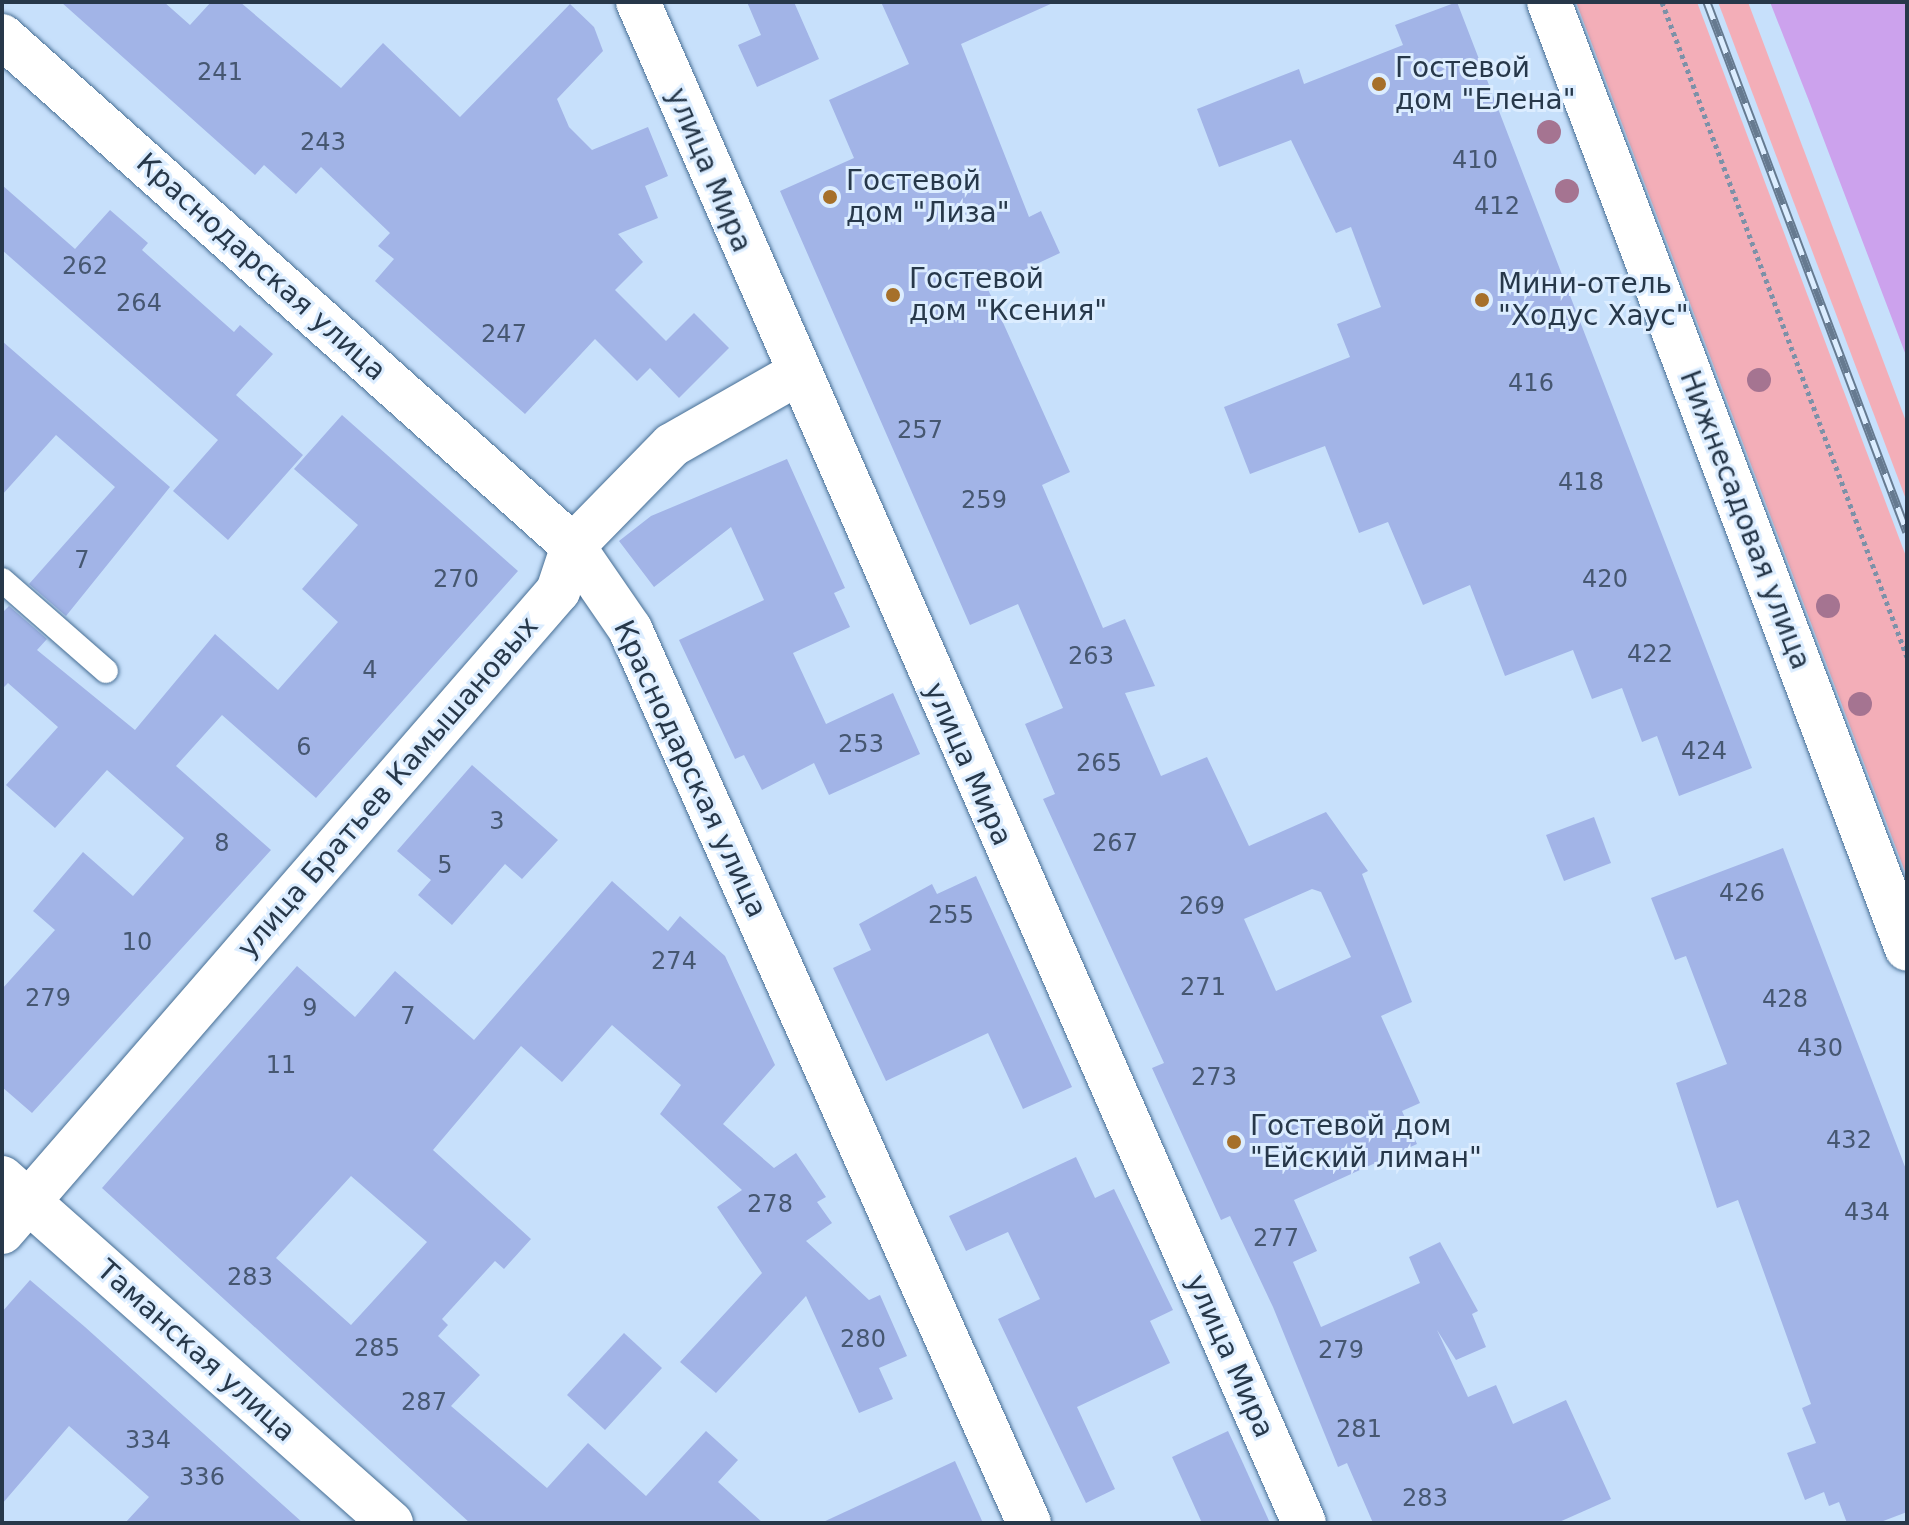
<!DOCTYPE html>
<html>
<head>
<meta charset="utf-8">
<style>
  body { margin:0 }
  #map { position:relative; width:1909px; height:1525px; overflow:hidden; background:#c7e0fb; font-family:"DejaVu Sans",sans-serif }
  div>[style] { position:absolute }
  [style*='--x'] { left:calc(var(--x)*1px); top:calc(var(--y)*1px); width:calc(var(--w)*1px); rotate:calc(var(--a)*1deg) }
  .green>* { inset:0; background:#f3aeb8 }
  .water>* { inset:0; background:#cca2ed }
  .building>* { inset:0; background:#a2b4e7 }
  .path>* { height:5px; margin-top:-2.5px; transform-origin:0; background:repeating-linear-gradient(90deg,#7c91a8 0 4px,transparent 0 8px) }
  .roads { filter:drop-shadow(0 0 2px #476e94) drop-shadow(0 0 2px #476e94) }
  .service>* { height:24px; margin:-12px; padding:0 12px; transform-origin:12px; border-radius:12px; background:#fff }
  .minor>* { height:44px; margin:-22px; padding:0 22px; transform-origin:22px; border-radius:22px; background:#fff }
  .rail>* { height:9px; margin-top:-4.5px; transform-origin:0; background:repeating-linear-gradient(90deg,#dcedff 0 18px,#667a90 0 36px); box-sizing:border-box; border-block:2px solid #667a90 }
  .trees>* { width:24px; height:24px; margin:-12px; border-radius:50%; background:#a57491 }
  .dots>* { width:22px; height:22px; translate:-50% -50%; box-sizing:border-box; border:4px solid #dcedff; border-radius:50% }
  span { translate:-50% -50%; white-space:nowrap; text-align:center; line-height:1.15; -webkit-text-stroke:6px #dcedff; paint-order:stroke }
  .number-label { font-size:24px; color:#465771 }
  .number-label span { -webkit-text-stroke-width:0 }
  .poi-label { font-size:28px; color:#27384a }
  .left { translate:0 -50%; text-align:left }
  .street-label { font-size:28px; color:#27384a }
  .frame { position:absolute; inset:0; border:4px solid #27384a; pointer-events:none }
</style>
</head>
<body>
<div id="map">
  <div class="green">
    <i style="clip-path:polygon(1576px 2px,1697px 2px,1907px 559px,1907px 877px)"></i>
    <i style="clip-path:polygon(1718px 2px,1748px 2px,1907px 424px,1907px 502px)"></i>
  </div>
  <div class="water">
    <i style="clip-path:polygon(1770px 2px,1907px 2px,1907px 358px,1809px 101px)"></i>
  </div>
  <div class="building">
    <i style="clip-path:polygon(61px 2px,164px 2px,190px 25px,211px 2px,240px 2px,341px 88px,383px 43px,460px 117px,570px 4px,594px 27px,603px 51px,557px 99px,569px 127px,592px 150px,648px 127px,668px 176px,645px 186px,658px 218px,618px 234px,643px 262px,615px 290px,666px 341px,694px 313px,729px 348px,679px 398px,650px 368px,637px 381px,595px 339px,525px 414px,375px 281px,394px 259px,378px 246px,390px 233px,321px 167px,296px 194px,264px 165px,255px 175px)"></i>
    <i style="clip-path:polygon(747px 2px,794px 2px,819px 59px,757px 87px,738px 45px,761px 35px)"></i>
    <i style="clip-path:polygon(evenodd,881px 2px,1055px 2px,961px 44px,1029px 217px,1041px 211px,1060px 253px,987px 287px,1070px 472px,1042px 485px,1103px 628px,1125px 619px,1155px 686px,1125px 693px,1161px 776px,1207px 757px,1249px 846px,1326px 812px,1368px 871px,1362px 874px,1412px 1002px,1381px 1016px,1420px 1103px,1402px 1111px,1417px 1144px,1294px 1200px,1317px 1251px,1293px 1262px,1321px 1327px,1420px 1283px,1409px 1257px,1440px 1242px,1478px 1311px,1472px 1314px,1486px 1347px,1456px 1360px,1437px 1330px,1468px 1397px,1496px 1385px,1513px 1424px,1566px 1400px,1611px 1499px,1557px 1523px,1373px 1523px,1347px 1463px,1338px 1467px,1273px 1307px,1230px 1216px,1221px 1220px,1152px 1068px,1164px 1063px,1043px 799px,1055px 794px,1025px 724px,1063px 708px,1018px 604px,970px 625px,780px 191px,854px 158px,829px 100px,909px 64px,881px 2px,1312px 889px,1321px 892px,1351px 957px,1276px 991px,1244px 919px,1312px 889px)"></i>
    <i style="clip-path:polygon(1457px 2px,1752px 768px,1679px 796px,1657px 736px,1642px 742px,1622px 688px,1592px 699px,1573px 650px,1505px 676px,1470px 585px,1423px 605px,1388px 522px,1359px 533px,1325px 446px,1250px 474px,1224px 407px,1350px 357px,1337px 324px,1381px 307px,1351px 227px,1336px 233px,1291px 140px,1219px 167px,1197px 109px,1299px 69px,1304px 84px,1403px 45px,1395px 25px)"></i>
    <i style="clip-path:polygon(2px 185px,75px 249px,110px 210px,148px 243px,142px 250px,234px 332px,240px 325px,273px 354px,236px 395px,303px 455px,228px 540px,173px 491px,218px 440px,2px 250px)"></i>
    <i style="clip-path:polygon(2px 341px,170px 487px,66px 616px,29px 584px,115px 487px,56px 435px,2px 495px)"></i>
    <i style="clip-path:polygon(342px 415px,518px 571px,316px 798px,222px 715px,176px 766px,271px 850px,32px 1113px,2px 1087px,2px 989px,55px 930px,33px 911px,83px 852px,133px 896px,184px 838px,107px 770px,55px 828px,6px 785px,58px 727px,8px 683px,2px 689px,2px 613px,9px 606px,47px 639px,37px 650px,135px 730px,215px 634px,278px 690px,338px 622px,302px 589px,358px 525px,294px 469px)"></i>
    <i style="clip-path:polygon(787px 459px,845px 588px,834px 593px,850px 627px,793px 653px,826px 724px,893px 693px,920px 754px,829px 795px,814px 763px,762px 790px,744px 755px,735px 759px,679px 640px,764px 600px,731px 527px,654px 587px,619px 541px,651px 516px)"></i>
    <i style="clip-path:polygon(472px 765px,558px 840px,522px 879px,505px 864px,452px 925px,418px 895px,431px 880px,397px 851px)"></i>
    <i style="clip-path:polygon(1594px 817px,1611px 863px,1564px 881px,1546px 835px)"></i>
    <i style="clip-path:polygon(1783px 848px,1907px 1172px,1907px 1512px,1878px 1523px,1847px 1523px,1839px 1502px,1829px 1506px,1824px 1492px,1805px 1500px,1787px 1453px,1816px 1443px,1802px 1408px,1811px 1404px,1738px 1200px,1717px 1208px,1676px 1083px,1727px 1064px,1686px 956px,1675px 960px,1651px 898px)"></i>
    <i style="clip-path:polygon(976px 876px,1072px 1087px,1023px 1109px,988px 1033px,886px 1081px,833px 968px,871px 950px,859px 924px,932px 884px,937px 894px)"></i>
    <i style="clip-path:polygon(evenodd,612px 881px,668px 931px,680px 916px,725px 956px,775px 1065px,723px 1124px,774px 1168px,796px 1153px,826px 1197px,817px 1202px,832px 1223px,806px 1241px,869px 1300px,880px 1295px,907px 1356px,879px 1368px,893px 1399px,859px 1413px,806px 1296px,716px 1393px,680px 1362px,762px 1273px,717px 1207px,742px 1190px,660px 1114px,681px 1085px,612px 1025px,562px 1082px,521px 1046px,433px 1150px,531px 1239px,504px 1269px,495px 1261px,442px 1319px,448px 1325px,438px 1336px,480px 1375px,451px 1406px,547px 1488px,588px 1443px,646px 1496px,706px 1431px,738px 1460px,718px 1482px,763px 1523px,470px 1523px,102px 1188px,297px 966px,355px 1017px,395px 971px,474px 1040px,612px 881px,351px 1176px,427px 1242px,351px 1325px,276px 1258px,351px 1176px)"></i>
    <i style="clip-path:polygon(1076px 1157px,1095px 1198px,1114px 1189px,1173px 1310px,1150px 1321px,1170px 1363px,1077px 1407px,1115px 1489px,1086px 1503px,998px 1319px,1040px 1299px,1008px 1232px,966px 1251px,949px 1216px)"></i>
    <i style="clip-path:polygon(30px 1280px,85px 1327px,303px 1523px,125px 1523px,149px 1497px,69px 1426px,2px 1504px,2px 1312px)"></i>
    <i style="clip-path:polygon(624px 1333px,662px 1368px,605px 1430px,567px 1395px)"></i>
    <i style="clip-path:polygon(1228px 1431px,1242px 1461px,1270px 1523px,1202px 1523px,1172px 1457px)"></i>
    <i style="clip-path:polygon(955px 1461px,983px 1523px,821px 1523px)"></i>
  </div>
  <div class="path">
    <i style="--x:1662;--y:2;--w:699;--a:69.49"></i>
  </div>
  <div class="roads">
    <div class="service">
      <i style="--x:2;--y:580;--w:138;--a:41.2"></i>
    </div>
    <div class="minor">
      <i style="--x:638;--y:2;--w:1660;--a:66.35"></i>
      <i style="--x:1549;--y:2;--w:1012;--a:69.29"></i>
      <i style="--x:2;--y:36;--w:766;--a:41.77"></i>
      <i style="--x:573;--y:546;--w:101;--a:55.5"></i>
      <i style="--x:630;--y:629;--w:979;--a:65.95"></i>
      <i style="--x:2;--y:1178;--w:520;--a:41.57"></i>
      <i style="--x:2;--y:1232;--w:849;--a:-49.06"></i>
      <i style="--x:558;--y:591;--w:47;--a:-71.6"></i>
      <i style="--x:573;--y:546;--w:141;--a:-45.6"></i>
      <i style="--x:672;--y:445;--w:142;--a:-29.6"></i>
    </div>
  </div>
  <div class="rail">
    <i style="--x:1707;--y:2;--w:566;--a:69.33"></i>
  </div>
  <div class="trees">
    <i style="left:1549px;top:132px"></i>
    <i style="left:1567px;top:191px"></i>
    <i style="left:1759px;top:380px"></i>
    <i style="left:1828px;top:606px"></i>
    <i style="left:1860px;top:704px"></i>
  </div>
  <div class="dots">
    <i style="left:1379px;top:84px;background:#a6702a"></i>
    <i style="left:830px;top:197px;background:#a6702a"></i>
    <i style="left:893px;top:295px;background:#a6702a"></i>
    <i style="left:1482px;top:300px;background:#a6702a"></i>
    <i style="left:1234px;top:1142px;background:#a6702a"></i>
  </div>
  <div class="number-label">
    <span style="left:220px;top:73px">241</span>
    <span style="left:323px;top:143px">243</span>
    <span style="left:1475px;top:161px">410</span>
    <span style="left:1497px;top:207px">412</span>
    <span style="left:85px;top:267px">262</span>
    <span style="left:139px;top:304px">264</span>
    <span style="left:504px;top:335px">247</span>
    <span style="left:1531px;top:384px">416</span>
    <span style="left:920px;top:431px">257</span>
    <span style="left:1581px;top:483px">418</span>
    <span style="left:984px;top:501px">259</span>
    <span style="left:82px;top:561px">7</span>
    <span style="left:456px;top:580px">270</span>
    <span style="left:1605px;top:580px">420</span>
    <span style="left:1650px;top:655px">422</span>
    <span style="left:1091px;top:657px">263</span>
    <span style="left:370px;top:671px">4</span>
    <span style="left:861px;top:745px">253</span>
    <span style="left:304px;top:748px">6</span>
    <span style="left:1704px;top:752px">424</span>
    <span style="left:1099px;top:764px">265</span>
    <span style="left:497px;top:822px">3</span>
    <span style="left:222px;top:844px">8</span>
    <span style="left:1115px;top:844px">267</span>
    <span style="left:445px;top:866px">5</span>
    <span style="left:1742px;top:894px">426</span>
    <span style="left:1202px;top:907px">269</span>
    <span style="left:951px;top:916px">255</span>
    <span style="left:137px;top:943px">10</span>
    <span style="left:674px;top:962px">274</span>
    <span style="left:1203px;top:988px">271</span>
    <span style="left:48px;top:999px">279</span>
    <span style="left:1785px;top:1000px">428</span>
    <span style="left:310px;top:1009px">9</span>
    <span style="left:408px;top:1017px">7</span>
    <span style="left:1820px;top:1049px">430</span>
    <span style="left:281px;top:1066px">11</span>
    <span style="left:1214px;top:1078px">273</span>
    <span style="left:1849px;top:1141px">432</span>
    <span style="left:770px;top:1205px">278</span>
    <span style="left:1867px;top:1213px">434</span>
    <span style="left:1276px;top:1239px">277</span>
    <span style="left:250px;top:1278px">283</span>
    <span style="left:863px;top:1340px">280</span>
    <span style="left:377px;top:1349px">285</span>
    <span style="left:1341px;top:1351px">279</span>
    <span style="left:424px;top:1403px">287</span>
    <span style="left:1359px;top:1430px">281</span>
    <span style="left:148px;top:1441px">334</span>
    <span style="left:202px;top:1478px">336</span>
    <span style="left:1425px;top:1499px">283</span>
  </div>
  <div class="poi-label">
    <span class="left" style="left:1395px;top:84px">Гостевой<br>дом "Елена"</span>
    <span class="left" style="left:846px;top:197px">Гостевой<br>дом "Лиза"</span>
    <span class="left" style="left:909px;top:295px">Гостевой<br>дом "Ксения"</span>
    <span class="left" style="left:1498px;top:300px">Мини-отель<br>"Ходус Хаус"</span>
    <span class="left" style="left:1250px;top:1142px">Гостевой дом<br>"Ейский лиман"</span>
  </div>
  <div class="street-label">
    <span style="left:709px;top:170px;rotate:67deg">улица Мира</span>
    <span style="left:261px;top:267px;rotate:42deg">Краснодарская улица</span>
    <span style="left:1745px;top:520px;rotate:69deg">Нижнесадовая улица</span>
    <span style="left:968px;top:764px;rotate:66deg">улица Мира</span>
    <span style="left:690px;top:769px;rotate:65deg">Краснодарская улица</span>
    <span style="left:388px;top:787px;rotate:-49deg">улица Братьев Камышановых</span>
    <span style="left:196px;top:1351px;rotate:42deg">Таманская улица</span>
    <span style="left:1230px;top:1356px;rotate:66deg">улица Мира</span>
  </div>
  <div class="frame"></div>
</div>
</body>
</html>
